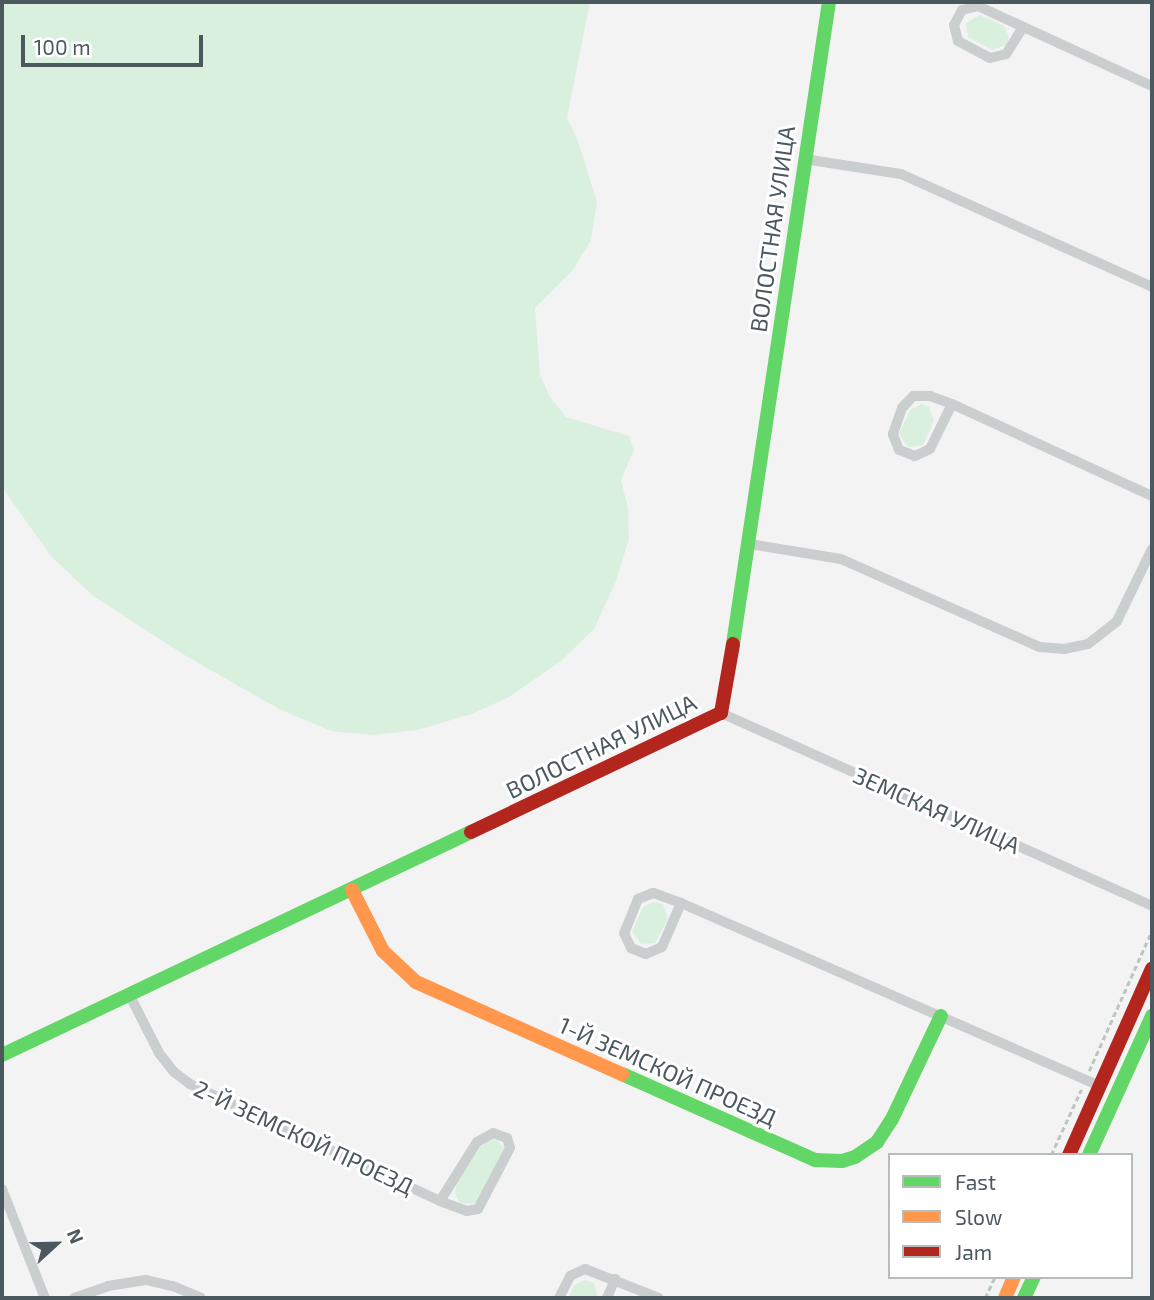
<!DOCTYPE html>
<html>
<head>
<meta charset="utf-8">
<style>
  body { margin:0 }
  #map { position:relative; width:1154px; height:1300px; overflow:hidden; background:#f3f3f3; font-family:"Exo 2",sans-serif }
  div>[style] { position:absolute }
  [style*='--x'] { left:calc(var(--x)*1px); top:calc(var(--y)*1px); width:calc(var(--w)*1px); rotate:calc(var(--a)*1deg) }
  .green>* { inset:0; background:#daf0df }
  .path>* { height:2.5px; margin-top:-1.25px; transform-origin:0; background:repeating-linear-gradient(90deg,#bbc5c1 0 5px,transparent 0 8.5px) }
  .street>* { height:10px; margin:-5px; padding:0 5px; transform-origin:5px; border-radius:5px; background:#cbcece }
  .fast>* { height:14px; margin:-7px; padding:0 7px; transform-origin:7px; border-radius:7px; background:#63d668 }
  .slow>* { height:14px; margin:-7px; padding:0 7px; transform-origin:7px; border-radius:7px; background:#ff974d }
  .jam>* { height:14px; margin:-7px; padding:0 7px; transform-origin:7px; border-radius:7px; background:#b3261e }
  span { translate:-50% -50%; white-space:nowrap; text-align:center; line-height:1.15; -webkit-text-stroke:6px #fff; paint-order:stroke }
  .street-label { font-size:23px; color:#4b585e }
  .frame { position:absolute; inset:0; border:4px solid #4b585e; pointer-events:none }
  .legend { position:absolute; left:888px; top:1153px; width:245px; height:126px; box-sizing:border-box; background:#fff; border:2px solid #b7bcbf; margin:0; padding:9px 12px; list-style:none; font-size:21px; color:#4b585e }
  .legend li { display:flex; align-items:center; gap:14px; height:35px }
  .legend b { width:35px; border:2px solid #b7bcbf }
  .north { position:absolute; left:21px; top:1209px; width:70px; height:70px; -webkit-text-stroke:5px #fff; paint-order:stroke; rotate:68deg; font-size:19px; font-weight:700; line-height:28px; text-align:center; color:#4b585e }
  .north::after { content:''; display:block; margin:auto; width:24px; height:32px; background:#4b585e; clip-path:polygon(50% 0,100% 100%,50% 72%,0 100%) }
  .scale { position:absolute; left:21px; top:35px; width:182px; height:32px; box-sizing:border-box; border:4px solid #4b585e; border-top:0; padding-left:9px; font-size:21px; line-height:24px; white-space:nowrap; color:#4b585e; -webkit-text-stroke:5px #fff; paint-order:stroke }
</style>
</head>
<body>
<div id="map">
  <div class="green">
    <i style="clip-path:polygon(2px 2px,590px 2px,567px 118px,577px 138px,597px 202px,591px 240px,573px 270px,535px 308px,540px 375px,550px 397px,566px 417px,629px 436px,634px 450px,621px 480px,628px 508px,629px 539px,616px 581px,594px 629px,561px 661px,509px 697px,472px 714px,417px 730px,374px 735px,331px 731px,279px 709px,186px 656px,93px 596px,50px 555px,2px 487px)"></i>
    <i style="clip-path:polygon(980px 15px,1004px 26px,1009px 37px,1006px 45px,992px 50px,968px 37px,966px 23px)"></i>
    <i style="clip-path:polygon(921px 404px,929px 407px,934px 421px,923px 445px,908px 447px,899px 434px,910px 410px)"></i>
    <i style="clip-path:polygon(654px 902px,663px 904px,668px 919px,655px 943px,641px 944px,632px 931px,643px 907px)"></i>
    <i style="clip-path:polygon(497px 1140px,504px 1148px,477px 1204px,460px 1203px,455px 1194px,457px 1183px,480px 1147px,489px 1141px)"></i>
    <i style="clip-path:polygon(585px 1280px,594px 1283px,598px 1298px,569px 1298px,574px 1285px)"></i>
  </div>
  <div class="path">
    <i style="--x:1089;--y:1071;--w:154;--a:-65.9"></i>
    <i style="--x:1051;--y:1155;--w:72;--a:-65.2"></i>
    <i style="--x:985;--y:1298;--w:23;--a:-65"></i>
  </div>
  <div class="street">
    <i style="--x:1023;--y:27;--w:32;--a:122"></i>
    <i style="--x:1006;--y:54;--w:16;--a:166"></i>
    <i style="--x:990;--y:58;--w:36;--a:-152"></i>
    <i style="--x:958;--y:41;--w:16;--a:-104"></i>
    <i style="--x:954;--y:25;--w:17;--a:-62"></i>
    <i style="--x:962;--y:10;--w:16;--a:-14"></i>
    <i style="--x:978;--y:6;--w:192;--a:24.7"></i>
    <i style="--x:804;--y:159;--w:98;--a:8.8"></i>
    <i style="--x:901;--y:174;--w:275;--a:24.2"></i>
    <i style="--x:952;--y:404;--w:50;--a:116.1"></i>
    <i style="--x:930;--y:449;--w:17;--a:155"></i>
    <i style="--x:915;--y:456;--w:17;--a:-159"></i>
    <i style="--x:899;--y:450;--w:17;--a:-111"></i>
    <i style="--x:893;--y:434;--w:28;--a:-71"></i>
    <i style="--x:902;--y:408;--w:16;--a:-47"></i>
    <i style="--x:913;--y:396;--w:17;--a:0"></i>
    <i style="--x:930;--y:396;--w:23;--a:20"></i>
    <i style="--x:952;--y:404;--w:220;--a:24.7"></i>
    <i style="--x:750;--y:544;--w:92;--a:9.4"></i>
    <i style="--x:841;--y:559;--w:218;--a:23.9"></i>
    <i style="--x:1040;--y:647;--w:24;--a:5"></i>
    <i style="--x:1064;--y:649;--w:25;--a:-12"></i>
    <i style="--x:1088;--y:644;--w:37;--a:-38"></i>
    <i style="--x:1117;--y:621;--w:80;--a:-64.1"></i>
    <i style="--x:721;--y:713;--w:472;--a:24.1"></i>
    <i style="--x:681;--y:903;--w:30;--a:-160"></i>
    <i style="--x:653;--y:893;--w:16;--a:158"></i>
    <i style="--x:638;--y:899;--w:37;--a:112"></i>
    <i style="--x:624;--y:933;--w:17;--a:65"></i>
    <i style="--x:631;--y:948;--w:16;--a:22"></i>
    <i style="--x:646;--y:954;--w:17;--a:-24"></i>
    <i style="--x:662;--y:947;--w:48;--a:-66.6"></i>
    <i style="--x:681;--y:903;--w:457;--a:23.6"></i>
    <i style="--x:130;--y:996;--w:64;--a:63"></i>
    <i style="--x:159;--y:1053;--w:24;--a:52"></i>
    <i style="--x:174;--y:1072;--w:20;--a:37"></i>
    <i style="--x:190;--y:1084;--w:276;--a:25.1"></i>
    <i style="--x:440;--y:1201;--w:70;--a:-57.9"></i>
    <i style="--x:477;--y:1142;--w:18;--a:-29"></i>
    <i style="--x:493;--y:1133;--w:15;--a:20"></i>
    <i style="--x:507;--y:1138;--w:10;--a:73"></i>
    <i style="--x:510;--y:1148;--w:69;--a:117.7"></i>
    <i style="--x:478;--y:1209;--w:11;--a:170"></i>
    <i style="--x:467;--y:1211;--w:29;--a:-160"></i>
    <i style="--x:2;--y:1189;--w:117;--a:68.5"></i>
    <i style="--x:74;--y:1298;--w:36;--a:-19"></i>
    <i style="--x:108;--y:1286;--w:38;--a:-9"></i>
    <i style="--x:146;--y:1280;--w:28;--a:13"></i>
    <i style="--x:173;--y:1286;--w:30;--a:23"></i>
    <i style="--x:559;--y:1298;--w:25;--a:-63"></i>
    <i style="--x:570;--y:1276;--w:17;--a:-25"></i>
    <i style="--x:585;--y:1269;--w:79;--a:21.4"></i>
    <i style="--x:607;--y:1298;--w:21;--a:-67"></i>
  </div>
  <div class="fast">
    <i style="--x:733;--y:644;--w:649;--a:-81.5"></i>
    <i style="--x:2;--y:1055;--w:519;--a:-25.43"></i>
    <i style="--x:622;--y:1074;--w:211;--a:24"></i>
    <i style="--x:815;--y:1160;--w:27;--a:2"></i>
    <i style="--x:842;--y:1161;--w:14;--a:-17"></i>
    <i style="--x:855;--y:1157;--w:27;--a:-34"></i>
    <i style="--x:877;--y:1142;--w:27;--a:-57"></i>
    <i style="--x:892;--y:1119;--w:114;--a:-64.6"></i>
    <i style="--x:1089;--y:1155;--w:153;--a:-65.6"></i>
    <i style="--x:1024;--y:1298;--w:23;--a:-65"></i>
  </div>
  <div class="slow">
    <i style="--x:352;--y:890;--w:68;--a:63.1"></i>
    <i style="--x:383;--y:951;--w:45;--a:43.2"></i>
    <i style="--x:416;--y:982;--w:226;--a:24.1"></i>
    <i style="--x:1005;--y:1298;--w:23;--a:-67"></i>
  </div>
  <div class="jam">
    <i style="--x:471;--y:832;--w:277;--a:-25.5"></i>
    <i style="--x:721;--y:713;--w:70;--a:-80.1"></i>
    <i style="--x:1069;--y:1155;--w:204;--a:-66"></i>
  </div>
  <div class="street-label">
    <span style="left:772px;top:229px;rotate:-82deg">ВОЛОСТНАЯ УЛИЦА</span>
    <span style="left:601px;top:746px;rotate:-26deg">ВОЛОСТНАЯ УЛИЦА</span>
    <span style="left:937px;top:810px;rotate:24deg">ЗЕМСКАЯ УЛИЦА</span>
    <span style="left:668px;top:1071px;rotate:24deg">1-Й ЗЕМСКОЙ ПРОЕЗД</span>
    <span style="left:304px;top:1137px;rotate:25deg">2-Й ЗЕМСКОЙ ПРОЕЗД</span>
  </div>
  <div class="frame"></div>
  <ul class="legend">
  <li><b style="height:9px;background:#63d668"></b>Fast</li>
  <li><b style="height:9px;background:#ff974d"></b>Slow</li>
  <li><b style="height:9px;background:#b3261e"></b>Jam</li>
  </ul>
  <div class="north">N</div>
  <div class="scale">100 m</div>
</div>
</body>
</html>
